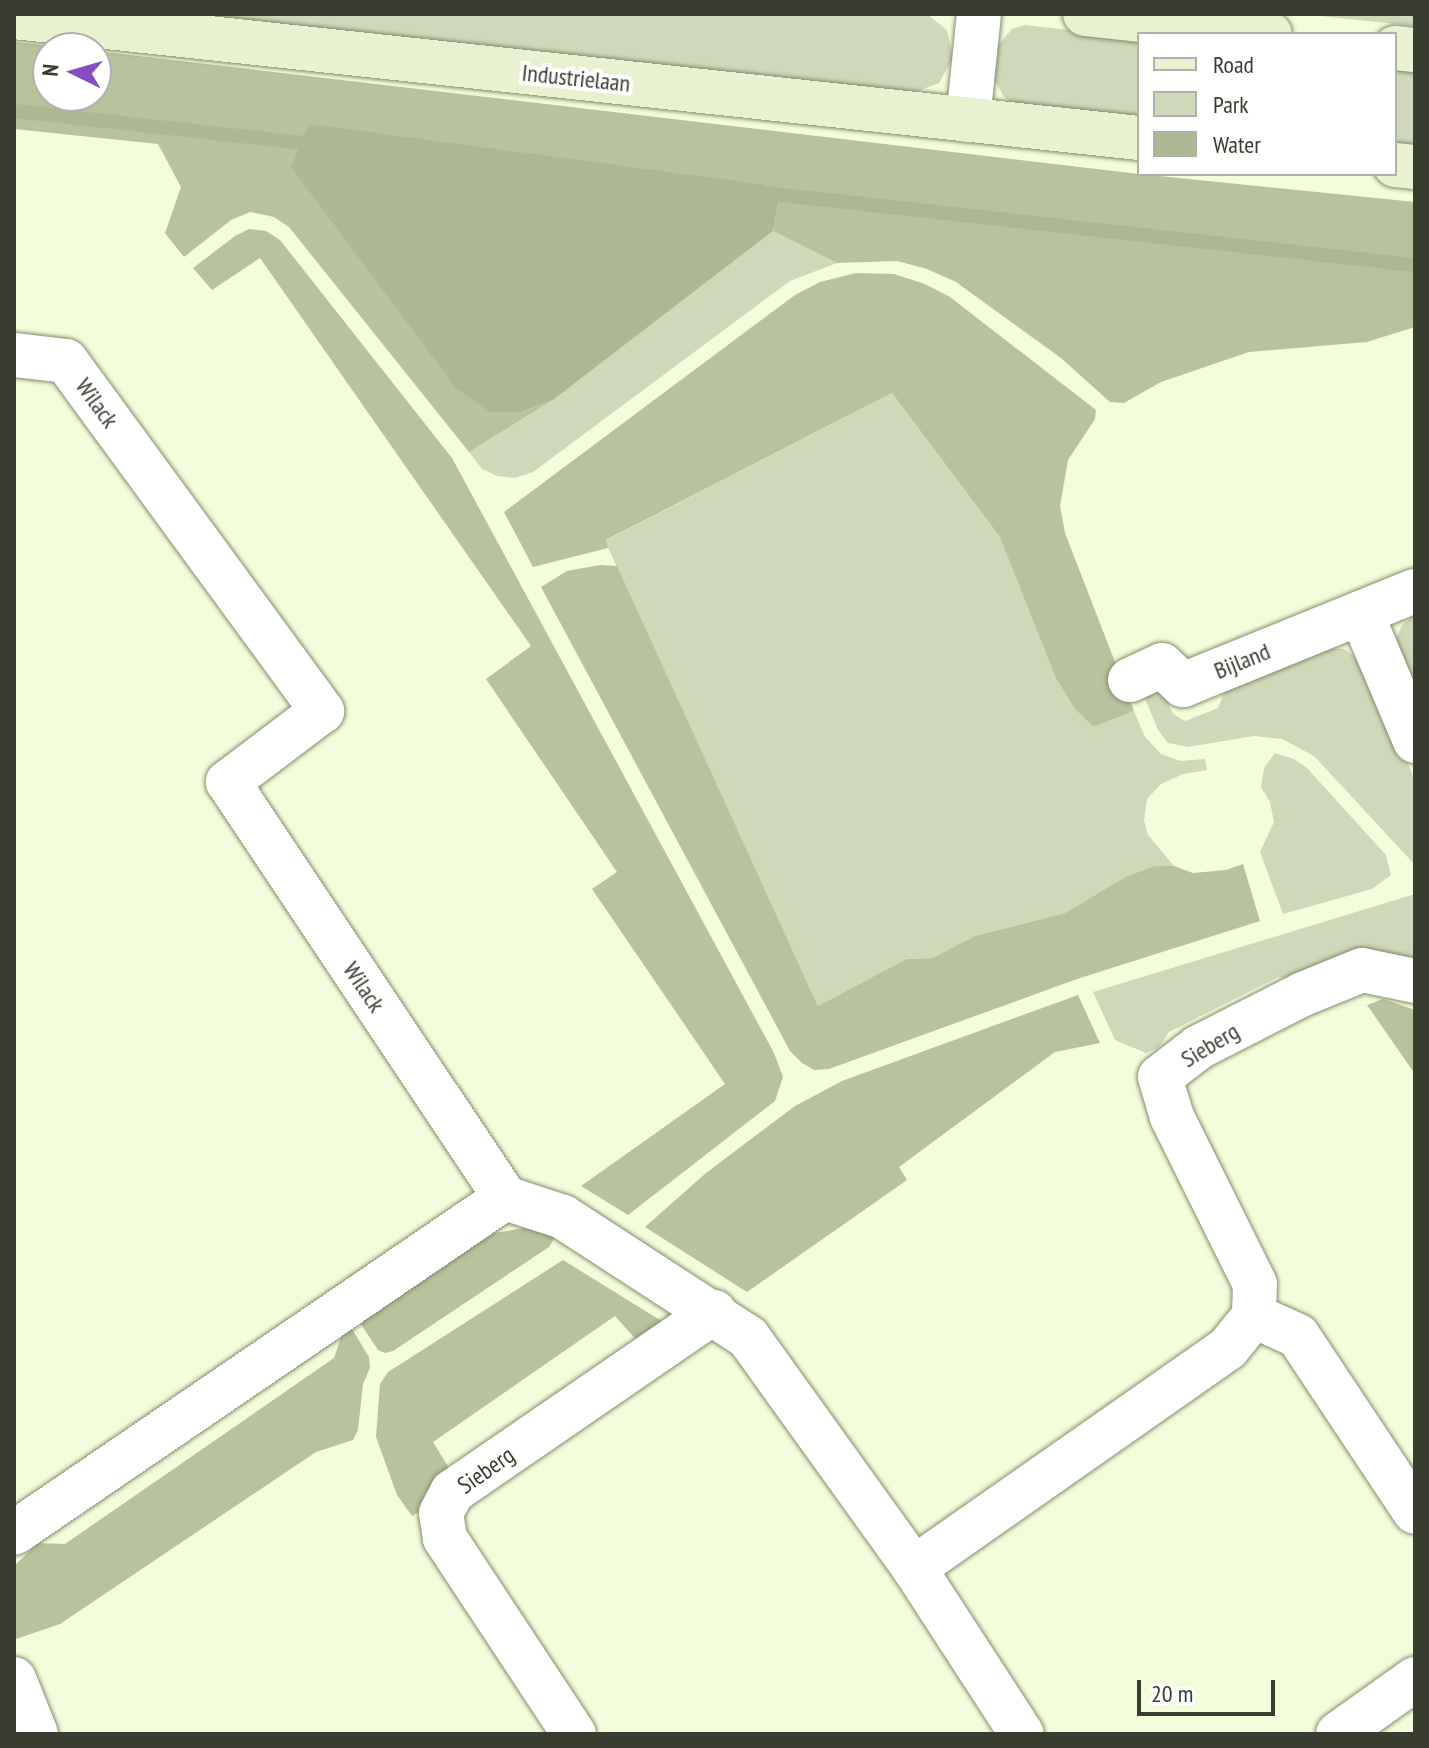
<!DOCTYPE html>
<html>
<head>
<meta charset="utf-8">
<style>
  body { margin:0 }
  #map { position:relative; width:1429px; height:1748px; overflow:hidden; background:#f2fedb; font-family:"PT Sans Narrow",sans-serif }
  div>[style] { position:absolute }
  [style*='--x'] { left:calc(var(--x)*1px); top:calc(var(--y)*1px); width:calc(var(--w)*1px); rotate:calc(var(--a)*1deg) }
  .green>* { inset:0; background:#cfd9ba }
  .forest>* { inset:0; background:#b7c39d }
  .water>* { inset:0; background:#acb893 }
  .stream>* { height:14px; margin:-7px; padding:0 7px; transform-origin:7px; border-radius:7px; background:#acb893 }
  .roads { filter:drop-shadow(0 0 2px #838d6e) drop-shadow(0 0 2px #838d6e) }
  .minor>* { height:44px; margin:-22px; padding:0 22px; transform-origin:22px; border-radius:22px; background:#fff }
  .secondary>* { height:44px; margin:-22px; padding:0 22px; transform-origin:22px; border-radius:22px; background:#e8f1d0 }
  span { translate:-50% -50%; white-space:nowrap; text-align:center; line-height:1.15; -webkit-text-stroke:8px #fff; paint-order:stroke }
  .street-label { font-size:24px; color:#393d30 }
  .frame { position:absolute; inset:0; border:16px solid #393d30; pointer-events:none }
  .legend { position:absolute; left:1137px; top:32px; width:260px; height:144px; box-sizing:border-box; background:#fff; border:2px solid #b0b1ac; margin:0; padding:10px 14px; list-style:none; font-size:24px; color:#393d30 }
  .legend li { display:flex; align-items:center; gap:16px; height:40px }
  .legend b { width:40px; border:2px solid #b0b1ac }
  .north { position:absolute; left:32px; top:32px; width:80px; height:80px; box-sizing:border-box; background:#fff; border:2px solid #b0b1ac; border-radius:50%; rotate:275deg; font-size:22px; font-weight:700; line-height:32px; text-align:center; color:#393d30 }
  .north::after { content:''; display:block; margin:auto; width:28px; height:36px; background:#864ec5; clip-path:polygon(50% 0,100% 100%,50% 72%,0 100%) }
  .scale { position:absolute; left:1137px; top:1680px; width:138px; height:36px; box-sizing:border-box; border:4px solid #393d30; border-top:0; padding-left:10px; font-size:24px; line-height:28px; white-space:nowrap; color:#393d30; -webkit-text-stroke:6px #fff; paint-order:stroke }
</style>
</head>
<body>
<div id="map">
  <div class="green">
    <i style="clip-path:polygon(178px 14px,927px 14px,947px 30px,953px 58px,939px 83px,913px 93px)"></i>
    <i style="clip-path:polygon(1301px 14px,1415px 14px,1415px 26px)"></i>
    <i style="clip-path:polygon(1025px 25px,1139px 38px,1139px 117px,1015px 104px,1004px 97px,991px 74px,995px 49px,1012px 29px)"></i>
    <i style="clip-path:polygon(1395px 65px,1415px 67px,1415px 147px,1395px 145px)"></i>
    <i style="clip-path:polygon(773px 231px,837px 263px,790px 281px,533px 472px,515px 478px,497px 476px,482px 469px,469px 452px,553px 400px)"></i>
    <i style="clip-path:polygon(892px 393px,1000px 537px,1094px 727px,1134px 711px,1145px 737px,1161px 754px,1181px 761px,1205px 759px,1207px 770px,1183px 774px,1161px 784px,1147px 799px,1144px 820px,1148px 835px,1174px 866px,1154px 866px,1125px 877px,1065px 913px,975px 936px,932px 958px,906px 959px,818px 1006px,605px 541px)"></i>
    <i style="clip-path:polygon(1415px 614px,1415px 708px,1396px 639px,1402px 625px)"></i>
    <i style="clip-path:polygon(1323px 648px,1344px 649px,1370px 668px,1415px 781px,1415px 865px,1314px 756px,1282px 739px,1254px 736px,1188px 747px,1168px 743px,1158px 730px,1139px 684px,1156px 676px,1173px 714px,1185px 721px,1218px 708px,1226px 688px)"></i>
    <i style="clip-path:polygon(1275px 753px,1294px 759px,1307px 768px,1386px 855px,1391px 875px,1372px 889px,1283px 914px,1260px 852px,1274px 822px,1270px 802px,1261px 787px,1264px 768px)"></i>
    <i style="clip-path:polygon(1415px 894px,1415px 963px,1296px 979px,1278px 977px,1169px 1032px,1159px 1047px,1146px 1053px,1115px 1040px,1093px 992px)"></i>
  </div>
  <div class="forest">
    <i style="clip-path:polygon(14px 42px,70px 48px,48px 48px,48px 96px,96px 96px,96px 51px,1139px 174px,1415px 202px,1415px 327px,1367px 342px,1249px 352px,1161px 382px,1124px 403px,1110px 402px,1061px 358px,956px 282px,927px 269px,897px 261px,837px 263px,773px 231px,778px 204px,521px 412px,553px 400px,469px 452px,289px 227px,274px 217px,250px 212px,231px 220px,184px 257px,165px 233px,181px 187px,158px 144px,14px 129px)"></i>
    <i style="clip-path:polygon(249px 229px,266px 231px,280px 240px,452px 458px,774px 1053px,783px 1077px,775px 1101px,628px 1215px,581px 1186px,725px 1084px,592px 889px,617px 872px,486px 679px,531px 646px,260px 258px,212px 290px,193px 268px,235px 236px)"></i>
    <i style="clip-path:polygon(856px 273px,894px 274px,925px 284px,950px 297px,1096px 410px,1095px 419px,1068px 460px,1060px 506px,1065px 533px,1134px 711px,1094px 727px,1075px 709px,1056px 678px,1000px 537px,892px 393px,606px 540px,608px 548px,533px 567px,504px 512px,795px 295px,820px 282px)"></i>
    <i style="clip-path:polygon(600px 565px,617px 566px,818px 1006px,906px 959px,932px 958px,975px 936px,1065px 913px,1125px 877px,1154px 866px,1174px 866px,1193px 873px,1226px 870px,1243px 864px,1260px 921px,1077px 979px,829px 1069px,814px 1070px,802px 1063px,790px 1051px,541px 587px,567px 571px)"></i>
    <i style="clip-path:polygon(1078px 995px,1100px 1043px,1055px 1052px,899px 1167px,907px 1180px,747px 1292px,645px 1227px,706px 1173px,795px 1106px,842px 1081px)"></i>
    <i style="clip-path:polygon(1383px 999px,1415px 1010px,1415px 1074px,1367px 1005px)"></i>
    <i style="clip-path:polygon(524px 1228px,557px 1234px,549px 1247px,393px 1351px,385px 1353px,378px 1350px,360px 1323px,483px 1235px)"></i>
    <i style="clip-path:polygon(563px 1260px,668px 1325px,639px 1343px,615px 1316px,433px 1442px,452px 1473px,425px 1494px,420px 1511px,412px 1516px,397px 1495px,376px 1437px,380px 1384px,388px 1372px)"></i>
    <i style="clip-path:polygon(352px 1329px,369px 1357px,370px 1368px,363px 1384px,358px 1430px,353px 1440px,316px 1452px,60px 1624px,16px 1639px,14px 1566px,38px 1543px,65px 1544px,334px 1358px,341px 1337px)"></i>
  </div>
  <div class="water">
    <i style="clip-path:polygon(309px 124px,765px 185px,778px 204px,773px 231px,553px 400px,521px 412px,490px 412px,456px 388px,291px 167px)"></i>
  </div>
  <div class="stream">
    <i style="--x:14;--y:111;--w:308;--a:6.3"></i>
    <i style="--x:754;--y:192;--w:665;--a:6.3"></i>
  </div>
  <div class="roads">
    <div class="minor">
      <i style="--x:968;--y:120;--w:107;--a:-84.1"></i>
      <i style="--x:14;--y:355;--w:52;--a:6.6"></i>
      <i style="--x:66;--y:361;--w:434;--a:53.8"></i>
      <i style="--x:322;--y:711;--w:118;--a:142.9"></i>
      <i style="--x:228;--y:782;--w:500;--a:56.3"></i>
      <i style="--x:505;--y:1198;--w:594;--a:145.7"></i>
      <i style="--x:1361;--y:613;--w:139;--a:67.1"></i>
      <i style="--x:1130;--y:680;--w:35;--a:-25"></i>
      <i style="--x:1162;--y:665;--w:29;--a:44"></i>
      <i style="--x:1183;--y:685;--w:250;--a:-22.1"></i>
      <i style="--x:1415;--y:981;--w:54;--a:-168.3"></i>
      <i style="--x:1362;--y:970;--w:64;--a:157.9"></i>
      <i style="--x:1303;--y:994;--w:117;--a:153"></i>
      <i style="--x:1199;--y:1047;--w:49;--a:142.4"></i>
      <i style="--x:1160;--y:1077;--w:42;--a:73.3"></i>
      <i style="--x:1172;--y:1117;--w:186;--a:63.6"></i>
      <i style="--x:1255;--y:1284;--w:32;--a:92"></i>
      <i style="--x:1254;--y:1316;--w:48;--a:24.4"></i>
      <i style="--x:1298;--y:1336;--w:211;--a:56.4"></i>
      <i style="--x:505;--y:1198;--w:61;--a:18.1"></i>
      <i style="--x:563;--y:1217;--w:221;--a:33"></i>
      <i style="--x:748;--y:1337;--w:284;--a:54.3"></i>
      <i style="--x:914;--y:1568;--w:198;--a:57"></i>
      <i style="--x:914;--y:1568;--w:383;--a:-35"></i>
      <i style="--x:1228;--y:1348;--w:41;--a:-50.9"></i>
      <i style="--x:14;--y:1679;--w:59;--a:68.2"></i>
      <i style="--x:574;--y:1734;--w:235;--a:-123.4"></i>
      <i style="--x:445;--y:1538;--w:25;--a:-99"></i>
      <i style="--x:441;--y:1513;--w:24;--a:-62"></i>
      <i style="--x:452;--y:1492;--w:318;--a:-34.5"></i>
      <i style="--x:1338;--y:1734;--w:95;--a:-35.5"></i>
    </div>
    <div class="secondary">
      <i style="--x:1085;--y:14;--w:186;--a:6.2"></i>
      <i style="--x:14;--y:17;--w:1131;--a:6.14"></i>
      <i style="--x:1395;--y:48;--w:20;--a:6"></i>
      <i style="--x:1395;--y:165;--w:20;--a:6"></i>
    </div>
  </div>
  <div class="street-label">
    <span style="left:576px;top:78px;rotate:6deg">Industrielaan</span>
    <span style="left:97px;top:403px;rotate:54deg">Wilack</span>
    <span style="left:1242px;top:661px;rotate:-22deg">Bijland</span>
    <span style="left:364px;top:987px;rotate:56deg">Wilack</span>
    <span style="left:1210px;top:1045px;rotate:-31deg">Sieberg</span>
    <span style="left:486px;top:1470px;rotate:-35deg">Sieberg</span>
  </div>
  <div class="frame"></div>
  <ul class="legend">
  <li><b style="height:10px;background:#e8f1d0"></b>Road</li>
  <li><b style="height:22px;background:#cfd9ba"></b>Park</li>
  <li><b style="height:22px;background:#acb893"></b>Water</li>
  </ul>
  <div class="north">N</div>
  <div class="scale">20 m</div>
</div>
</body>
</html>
